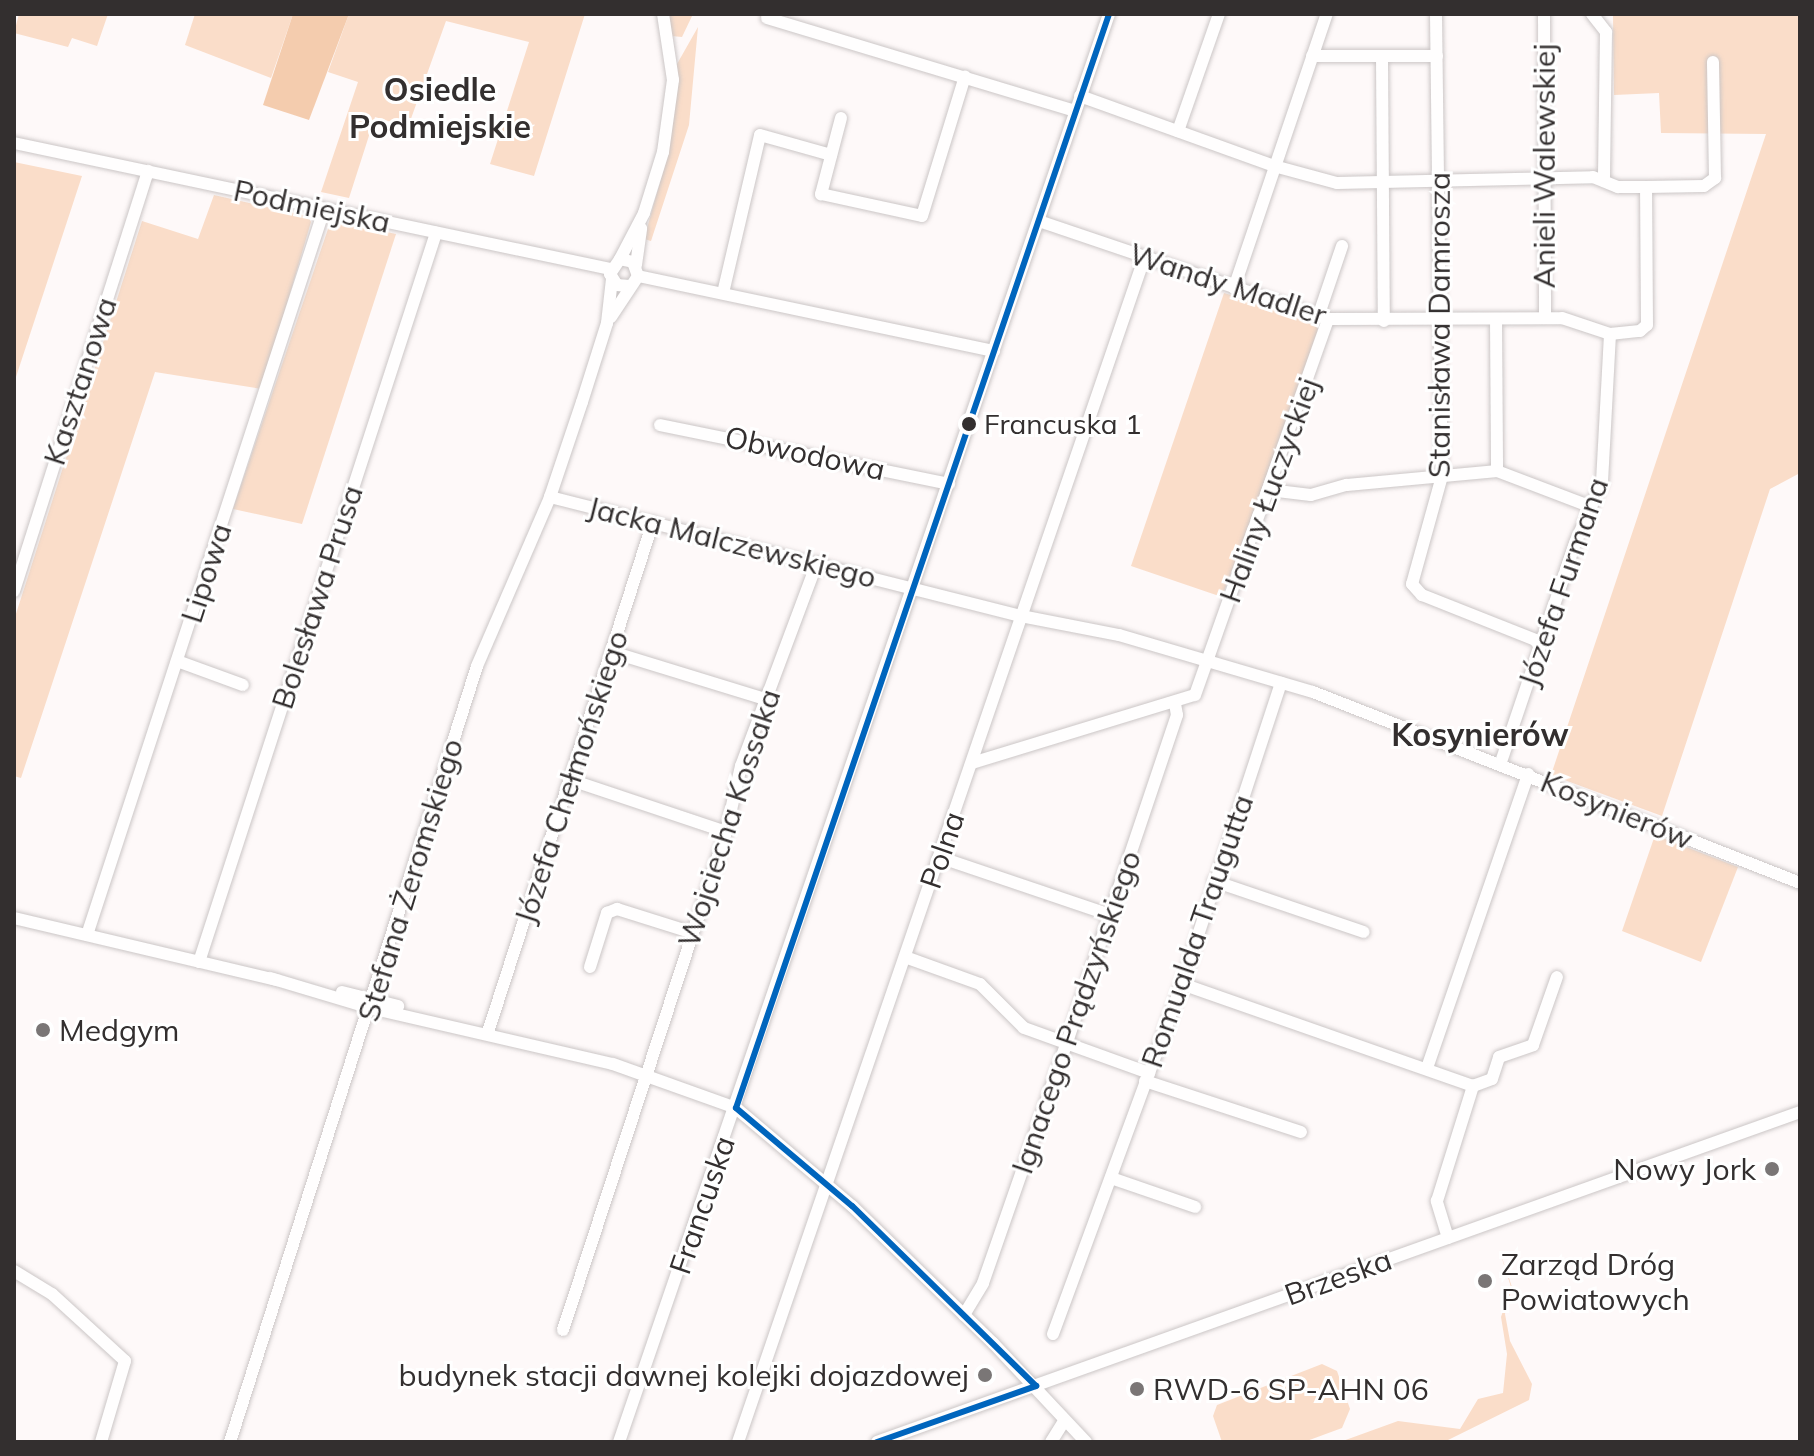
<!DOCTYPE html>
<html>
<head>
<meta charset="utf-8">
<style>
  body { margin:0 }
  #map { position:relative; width:1814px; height:1456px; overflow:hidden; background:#fef9f9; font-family:Mulish,sans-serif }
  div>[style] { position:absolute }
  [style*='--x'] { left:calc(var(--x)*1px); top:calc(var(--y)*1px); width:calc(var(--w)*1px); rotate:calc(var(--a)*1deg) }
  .green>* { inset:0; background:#faddc9 }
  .forest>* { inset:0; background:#f4ccae }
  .roads { filter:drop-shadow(0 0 2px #cbc6c6) drop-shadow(0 0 2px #cbc6c6) }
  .minor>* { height:12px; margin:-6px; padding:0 6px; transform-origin:6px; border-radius:6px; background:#fffefe }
  .bus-1>* { height:6px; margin:-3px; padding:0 3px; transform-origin:3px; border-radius:3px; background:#0065bd }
  .dots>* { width:22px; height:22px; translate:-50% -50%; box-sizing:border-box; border:4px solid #fff; border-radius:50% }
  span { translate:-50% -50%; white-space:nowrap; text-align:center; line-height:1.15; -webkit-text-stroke:6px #fff; paint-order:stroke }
  .bus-label { font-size:28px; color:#332f2f }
  .left { translate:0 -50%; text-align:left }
  .street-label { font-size:30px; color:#332f2f }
  .poi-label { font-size:30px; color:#332f2f }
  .right { translate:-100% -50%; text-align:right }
  .neighbourhood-label { font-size:32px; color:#332f2f; font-weight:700 }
  .frame { position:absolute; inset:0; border:16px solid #332f2f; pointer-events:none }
</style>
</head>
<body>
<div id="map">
  <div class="green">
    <i style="clip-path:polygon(19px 14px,108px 14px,97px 46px,72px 38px,68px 47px,14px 33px)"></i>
    <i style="clip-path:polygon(195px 14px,293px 14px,271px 78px,185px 45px)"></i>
    <i style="clip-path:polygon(349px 14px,585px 14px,534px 176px,490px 164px,529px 42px,446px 21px,408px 127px,375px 117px,349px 198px,321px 192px,358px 82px,328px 72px)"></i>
    <i style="clip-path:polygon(668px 14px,693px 14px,682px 37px,671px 36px)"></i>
    <i style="clip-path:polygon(1608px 14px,1800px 14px,1800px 473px,1770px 489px,1662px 816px,1551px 775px,1766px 134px,1661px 133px,1659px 93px,1614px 95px,1613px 16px)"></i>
    <i style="clip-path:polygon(698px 27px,689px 125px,651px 241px,644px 239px,666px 161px,677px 64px)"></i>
    <i style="clip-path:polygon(14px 162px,82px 176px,14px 383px)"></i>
    <i style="clip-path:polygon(214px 195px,308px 216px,311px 222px,262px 389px,155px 372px,21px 778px,14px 776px,14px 620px,142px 221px,198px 239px)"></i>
    <i style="clip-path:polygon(336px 221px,396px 234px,302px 524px,233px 509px,329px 226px)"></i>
    <i style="clip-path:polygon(1224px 293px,1316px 321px,1319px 334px,1222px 597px,1131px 566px)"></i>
    <i style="clip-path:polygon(1655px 835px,1738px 867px,1701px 962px,1622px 931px)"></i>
    <i style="clip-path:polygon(1499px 1249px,1512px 1287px,1505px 1314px,1510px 1341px,1532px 1384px,1529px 1400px,1444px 1442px,1340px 1442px,1398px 1421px,1460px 1429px,1478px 1399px,1503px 1393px,1507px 1354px,1501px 1317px,1511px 1287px)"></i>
    <i style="clip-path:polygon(1322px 1364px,1337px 1371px,1350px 1409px,1342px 1428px,1304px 1442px,1222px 1442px,1213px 1416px,1217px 1405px)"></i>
  </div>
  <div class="forest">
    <i style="clip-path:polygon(293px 14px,349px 14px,309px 120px,263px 105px)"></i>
  </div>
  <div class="roads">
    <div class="minor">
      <i style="--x:1436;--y:14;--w:462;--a:89.3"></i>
      <i style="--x:1442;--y:476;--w:112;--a:105.5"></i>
      <i style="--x:1412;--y:584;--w:15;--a:48"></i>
      <i style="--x:1422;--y:595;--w:128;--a:21.6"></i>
      <i style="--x:1544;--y:14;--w:304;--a:89.8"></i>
      <i style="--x:1592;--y:14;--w:23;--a:52"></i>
      <i style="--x:1606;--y:32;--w:149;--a:90.8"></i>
      <i style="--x:767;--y:18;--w:322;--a:16.8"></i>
      <i style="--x:1312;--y:56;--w:125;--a:0"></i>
      <i style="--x:1382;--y:58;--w:263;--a:89.6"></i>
      <i style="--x:1080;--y:96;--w:206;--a:19.8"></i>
      <i style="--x:1274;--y:166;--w:65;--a:15.1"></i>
      <i style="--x:1337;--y:183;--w:256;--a:-1.3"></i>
      <i style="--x:1593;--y:177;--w:27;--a:22"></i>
      <i style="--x:1618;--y:187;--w:28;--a:0"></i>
      <i style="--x:841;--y:118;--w:79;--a:104.7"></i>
      <i style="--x:821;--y:194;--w:103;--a:12.3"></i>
      <i style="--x:922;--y:216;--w:146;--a:-72.9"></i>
      <i style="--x:1178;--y:131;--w:124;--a:-70.7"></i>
      <i style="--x:14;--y:143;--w:609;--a:11.94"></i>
      <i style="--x:1039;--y:221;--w:305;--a:18.7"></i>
      <i style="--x:1328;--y:319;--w:234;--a:-0.2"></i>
      <i style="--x:1562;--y:318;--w:51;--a:18.4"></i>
      <i style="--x:620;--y:259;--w:52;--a:-62.4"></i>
      <i style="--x:644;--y:213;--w:64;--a:-72.7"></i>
      <i style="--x:663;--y:152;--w:73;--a:-82.1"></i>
      <i style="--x:673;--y:80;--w:67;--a:-98.6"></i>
      <i style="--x:636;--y:265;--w:37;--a:-82"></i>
      <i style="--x:638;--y:276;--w:364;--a:11.9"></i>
      <i style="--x:1234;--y:288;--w:289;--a:-71.3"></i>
      <i style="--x:723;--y:293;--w:162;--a:-76.8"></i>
      <i style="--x:760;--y:135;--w:74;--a:15.7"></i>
      <i style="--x:611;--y:317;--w:49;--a:-56.6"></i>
      <i style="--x:638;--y:276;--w:15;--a:-110"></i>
      <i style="--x:633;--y:262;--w:13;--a:-167"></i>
      <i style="--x:620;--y:259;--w:18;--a:124"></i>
      <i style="--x:610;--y:274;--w:13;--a:58"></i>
      <i style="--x:617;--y:285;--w:12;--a:5"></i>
      <i style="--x:1318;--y:317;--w:75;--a:-71.3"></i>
      <i style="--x:1496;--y:319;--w:152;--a:89.6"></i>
      <i style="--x:660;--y:425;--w:295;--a:11.5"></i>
      <i style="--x:1269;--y:490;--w:42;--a:6.8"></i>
      <i style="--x:1311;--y:495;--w:37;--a:-16"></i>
      <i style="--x:1347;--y:485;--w:151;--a:-5.3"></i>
      <i style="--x:1497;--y:471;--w:98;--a:20.8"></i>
      <i style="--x:550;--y:497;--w:486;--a:14.2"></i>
      <i style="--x:1021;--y:616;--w:100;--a:11"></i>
      <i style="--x:1119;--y:635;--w:202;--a:16.4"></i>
      <i style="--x:1313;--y:692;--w:523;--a:21.41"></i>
      <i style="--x:14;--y:591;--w:441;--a:-72.3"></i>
      <i style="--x:612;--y:652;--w:160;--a:17.1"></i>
      <i style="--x:177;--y:661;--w:70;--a:20"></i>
      <i style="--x:1501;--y:762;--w:233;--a:-71.3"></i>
      <i style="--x:1576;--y:541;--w:64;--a:-66.2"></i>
      <i style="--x:1602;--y:482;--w:148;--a:-86.9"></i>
      <i style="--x:1610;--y:334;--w:30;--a:-6"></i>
      <i style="--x:1640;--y:331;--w:9;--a:-41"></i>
      <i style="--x:1647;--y:325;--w:138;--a:-90.4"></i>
      <i style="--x:1646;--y:187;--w:58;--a:-1"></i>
      <i style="--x:1704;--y:186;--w:14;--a:-36"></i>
      <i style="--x:1715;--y:178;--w:116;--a:-91"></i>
      <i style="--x:972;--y:763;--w:233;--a:-17"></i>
      <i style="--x:1195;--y:695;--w:399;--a:-70.5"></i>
      <i style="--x:571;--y:780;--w:163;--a:18.5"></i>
      <i style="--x:939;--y:857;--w:181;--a:18.7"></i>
      <i style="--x:1214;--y:881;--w:158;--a:18.8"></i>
      <i style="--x:14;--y:918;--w:270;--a:13.3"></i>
      <i style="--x:87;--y:935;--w:763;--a:-71.9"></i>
      <i style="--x:905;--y:957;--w:80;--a:19.8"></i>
      <i style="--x:980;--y:984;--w:62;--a:45"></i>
      <i style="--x:1024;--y:1028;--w:133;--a:19.8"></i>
      <i style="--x:199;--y:962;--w:767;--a:-71.99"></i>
      <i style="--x:590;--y:967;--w:57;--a:-72.5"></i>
      <i style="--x:607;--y:913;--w:11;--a:-22"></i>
      <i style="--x:617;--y:909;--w:80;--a:17.5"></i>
      <i style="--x:270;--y:978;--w:104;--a:16.7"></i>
      <i style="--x:370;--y:1008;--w:249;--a:13"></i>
      <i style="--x:613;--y:1064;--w:131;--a:19.7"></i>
      <i style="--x:736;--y:1108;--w:152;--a:40.2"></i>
      <i style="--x:852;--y:1206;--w:197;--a:44.2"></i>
      <i style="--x:993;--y:1343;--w:136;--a:46.8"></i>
      <i style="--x:1182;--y:984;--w:308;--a:19.3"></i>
      <i style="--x:342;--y:992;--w:58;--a:14"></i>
      <i style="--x:488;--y:1032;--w:536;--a:-72.07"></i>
      <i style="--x:1427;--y:1068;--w:311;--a:-71"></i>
      <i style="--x:1145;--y:1081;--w:164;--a:18.1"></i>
      <i style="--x:1473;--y:1086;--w:20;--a:-20"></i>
      <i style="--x:1492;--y:1079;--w:23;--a:-72"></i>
      <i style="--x:1499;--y:1057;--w:36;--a:-19"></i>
      <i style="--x:1533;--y:1045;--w:72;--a:-70.6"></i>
      <i style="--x:1111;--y:1178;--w:89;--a:19"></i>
      <i style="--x:1448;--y:1238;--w:39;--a:-107"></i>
      <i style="--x:1437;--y:1201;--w:121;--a:-72.6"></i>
      <i style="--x:14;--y:1271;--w:44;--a:31.2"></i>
      <i style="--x:52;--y:1294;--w:99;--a:42.5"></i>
      <i style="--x:125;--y:1361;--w:84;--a:106.5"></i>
      <i style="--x:964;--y:1315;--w:37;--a:-59"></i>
      <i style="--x:983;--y:1283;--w:255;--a:-70.8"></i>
      <i style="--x:1067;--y:1042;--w:345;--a:-71.4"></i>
      <i style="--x:1177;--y:715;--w:11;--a:-100"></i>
      <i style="--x:563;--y:1330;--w:524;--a:-71.88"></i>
      <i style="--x:726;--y:832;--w:68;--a:-77.2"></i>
      <i style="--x:741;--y:766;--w:217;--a:-69.5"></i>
      <i style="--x:1053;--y:1334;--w:373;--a:-69.8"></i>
      <i style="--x:1182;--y:984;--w:317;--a:-71.8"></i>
      <i style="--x:230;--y:1442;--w:814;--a:-72.34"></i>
      <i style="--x:477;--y:666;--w:184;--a:-66.6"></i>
      <i style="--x:550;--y:497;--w:100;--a:-71.4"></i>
      <i style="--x:582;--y:402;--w:83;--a:-72.4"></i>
      <i style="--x:607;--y:323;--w:44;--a:-83.5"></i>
      <i style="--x:619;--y:1442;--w:1510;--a:-71.06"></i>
      <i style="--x:738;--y:1442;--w:1251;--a:-71.06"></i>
      <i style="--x:877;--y:1442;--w:980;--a:-19.67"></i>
      <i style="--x:1051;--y:1442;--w:25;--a:-58"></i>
    </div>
  </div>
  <div class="bus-1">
    <i style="--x:877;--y:1442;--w:169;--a:-19.4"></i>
    <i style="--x:1036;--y:1386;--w:257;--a:-135.6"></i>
    <i style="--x:852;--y:1206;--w:152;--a:-139.8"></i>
    <i style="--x:736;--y:1108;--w:1156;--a:-71.17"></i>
  </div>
  <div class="dots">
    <i style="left:969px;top:424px;background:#332f2f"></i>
    <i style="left:43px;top:1030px;background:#7a7676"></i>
    <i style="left:1772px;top:1169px;background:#7a7676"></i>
    <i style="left:1485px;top:1281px;background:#7a7676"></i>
    <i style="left:985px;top:1375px;background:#7a7676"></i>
    <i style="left:1137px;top:1389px;background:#7a7676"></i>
  </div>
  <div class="bus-label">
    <span class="left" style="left:984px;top:424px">Francuska 1</span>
  </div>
  <div class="street-label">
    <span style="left:1544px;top:166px;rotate:-90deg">Anieli Walewskiej</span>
    <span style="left:312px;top:206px;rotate:12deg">Podmiejska</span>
    <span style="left:1228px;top:284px;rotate:18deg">Wandy Madler</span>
    <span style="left:1439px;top:325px;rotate:-90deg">Stanisława Damrosza</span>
    <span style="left:80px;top:381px;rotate:-72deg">Kasztanowa</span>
    <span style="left:805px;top:453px;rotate:12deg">Obwodowa</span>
    <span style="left:1269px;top:490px;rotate:-70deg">Haliny Łuczyckiej</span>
    <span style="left:732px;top:542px;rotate:14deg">Jacka Malczewskiego</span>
    <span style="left:206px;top:573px;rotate:-72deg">Lipowa</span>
    <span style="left:1563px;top:582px;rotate:-71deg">Józefa Furmana</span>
    <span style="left:317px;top:597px;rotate:-72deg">Bolesława Prusa</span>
    <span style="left:571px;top:777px;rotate:-72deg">Józefa Chełmońskiego</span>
    <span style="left:1617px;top:810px;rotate:22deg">Kosynierów</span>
    <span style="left:729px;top:818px;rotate:-72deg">Wojciecha Kossaka</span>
    <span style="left:942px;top:850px;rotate:-71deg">Polna</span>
    <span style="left:410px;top:880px;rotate:-73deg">Stefana Żeromskiego</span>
    <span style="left:1197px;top:931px;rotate:-71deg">Romualda Traugutta</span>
    <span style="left:1076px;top:1012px;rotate:-71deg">Ignacego Prądzyńskiego</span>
    <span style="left:702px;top:1205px;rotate:-71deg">Francuska</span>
    <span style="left:1338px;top:1277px;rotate:-20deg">Brzeska</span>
  </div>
  <div class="poi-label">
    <span class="left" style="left:59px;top:1030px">Medgym</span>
    <span class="right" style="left:1756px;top:1169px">Nowy Jork</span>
    <span class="left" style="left:1501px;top:1281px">Zarząd Dróg<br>Powiatowych</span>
    <span class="right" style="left:969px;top:1375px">budynek stacji dawnej kolejki dojazdowej</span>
    <span class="left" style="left:1153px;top:1389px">RWD-6 SP-AHN 06</span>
  </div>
  <div class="neighbourhood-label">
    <span style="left:440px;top:108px">Osiedle<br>Podmiejskie</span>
    <span style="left:1480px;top:734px">Kosynierów</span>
  </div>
  <div class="frame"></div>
</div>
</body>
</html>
